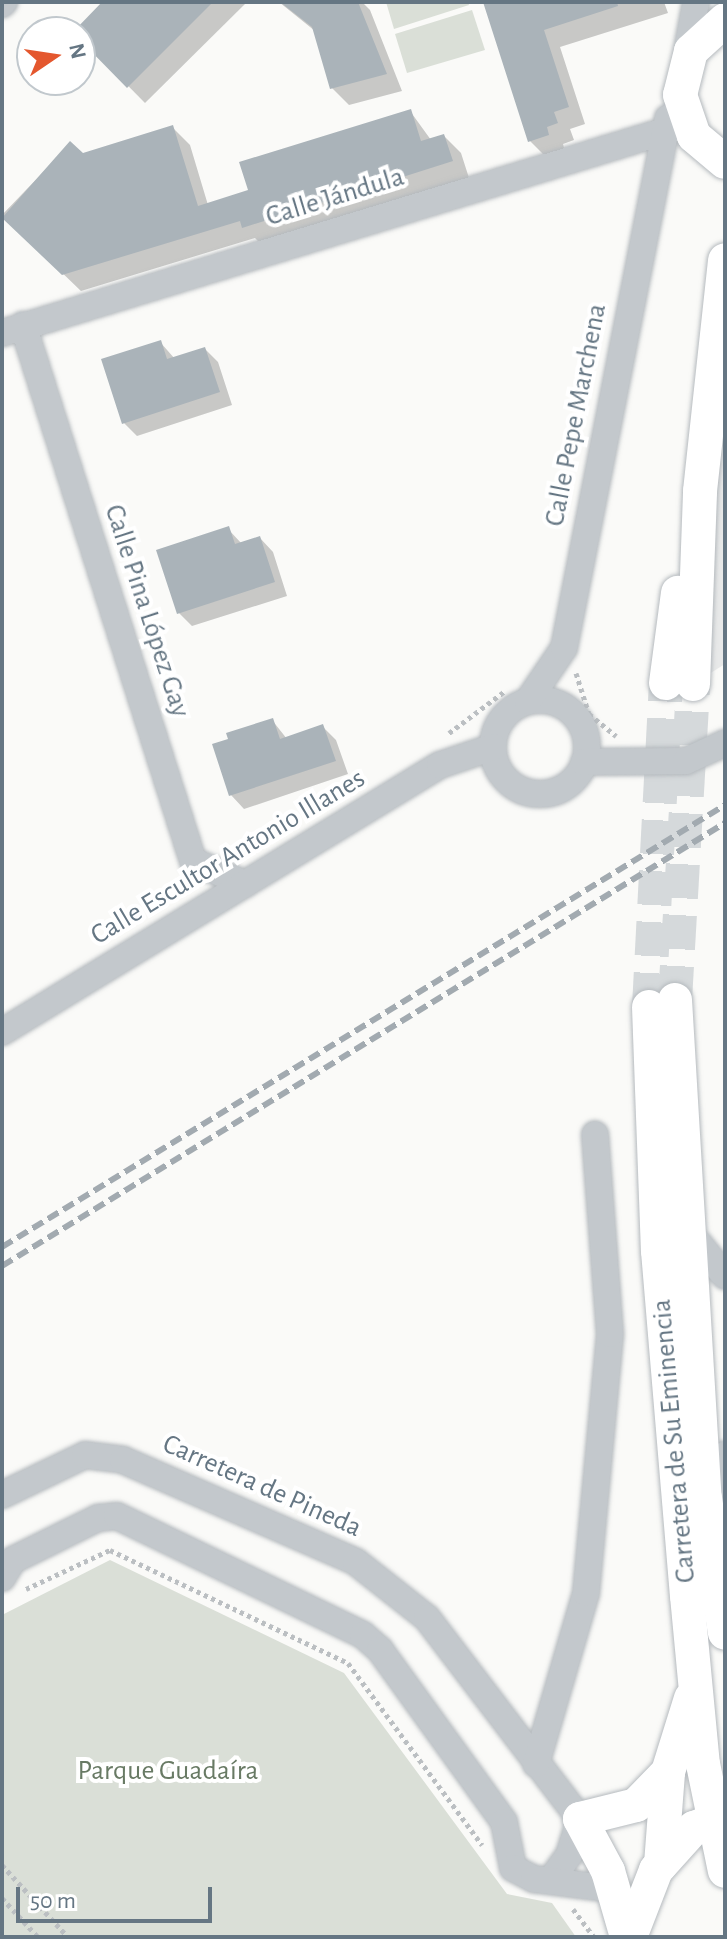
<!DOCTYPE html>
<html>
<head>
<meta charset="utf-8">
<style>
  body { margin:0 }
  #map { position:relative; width:727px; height:1939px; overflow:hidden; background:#fafaf8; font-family:"Alegreya Sans",sans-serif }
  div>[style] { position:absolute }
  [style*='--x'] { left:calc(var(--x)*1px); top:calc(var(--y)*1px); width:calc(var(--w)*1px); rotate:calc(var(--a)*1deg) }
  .built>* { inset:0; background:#e8e9e9 }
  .green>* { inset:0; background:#dadfd7 }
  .shadow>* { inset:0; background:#0003 }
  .building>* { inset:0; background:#aab3b9 }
  .major-tunnel>* { height:34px; margin-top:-17px; transform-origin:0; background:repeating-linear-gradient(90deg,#d5d9db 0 34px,transparent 0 51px) }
  .path>* { height:5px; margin-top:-2.5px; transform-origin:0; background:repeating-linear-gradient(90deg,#bbbfc2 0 4px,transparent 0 8px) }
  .roads { filter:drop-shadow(0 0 2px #b5babe) drop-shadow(0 0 2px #b5babe) }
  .minor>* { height:26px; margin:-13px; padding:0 13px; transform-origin:13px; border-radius:13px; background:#c3c8cc }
  .minor>.ring { margin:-13px; padding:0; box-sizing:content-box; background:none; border:26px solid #c3c8cc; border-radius:50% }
  .major>* { height:34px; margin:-17px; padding:0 17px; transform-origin:17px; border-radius:17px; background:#fff }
  .rail>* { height:6px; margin-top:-3px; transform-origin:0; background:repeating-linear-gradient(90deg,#a2aab0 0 12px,transparent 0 18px) }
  span { translate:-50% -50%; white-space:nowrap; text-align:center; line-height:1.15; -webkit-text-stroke:8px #fff; paint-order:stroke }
  .street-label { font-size:28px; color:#657683 }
  .park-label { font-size:28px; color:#687a64 }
  .frame { position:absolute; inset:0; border:4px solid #657683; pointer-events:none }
  .north { position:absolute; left:16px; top:16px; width:80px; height:80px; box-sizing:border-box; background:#fff; border:2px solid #c1c8cd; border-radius:50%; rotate:77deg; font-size:22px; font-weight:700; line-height:32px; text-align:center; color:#657683 }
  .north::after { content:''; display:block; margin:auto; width:28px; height:36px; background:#e4572e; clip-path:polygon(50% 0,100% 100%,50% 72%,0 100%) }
  .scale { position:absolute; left:16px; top:1887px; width:196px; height:36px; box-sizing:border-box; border:4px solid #657683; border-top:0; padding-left:10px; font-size:24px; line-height:28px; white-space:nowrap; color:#657683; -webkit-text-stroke:6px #fff; paint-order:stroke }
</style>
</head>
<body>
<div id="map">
  <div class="built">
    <i style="clip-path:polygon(725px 303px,725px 664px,693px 684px)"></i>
  </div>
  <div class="green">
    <i style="clip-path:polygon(386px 2px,468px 2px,469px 5px,394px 29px)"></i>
    <i style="clip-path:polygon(472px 10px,485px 50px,407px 73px,395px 34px)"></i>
    <i style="clip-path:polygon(110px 1560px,344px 1673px,507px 1894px,552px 1903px,576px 1937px,2px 1937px,2px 1615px)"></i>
  </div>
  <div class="shadow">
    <i style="clip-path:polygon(105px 2px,247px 2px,145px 103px,75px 32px)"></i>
    <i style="clip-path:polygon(279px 2px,362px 2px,370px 10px,402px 91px,349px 105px,332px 88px,315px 31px)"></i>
    <i style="clip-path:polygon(486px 2px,664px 2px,668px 13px,560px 47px,585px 124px,570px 129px,574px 140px,563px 144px,565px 152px,547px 158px,530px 141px)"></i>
    <i style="clip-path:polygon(410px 111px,431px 140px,444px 136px,461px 153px,469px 178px,261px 244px,255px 238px,81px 291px,2px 215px,70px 144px,82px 156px,173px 128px,190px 145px,208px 205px,250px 191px)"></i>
    <i style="clip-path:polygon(160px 342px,175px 359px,205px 349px,218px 362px,232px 405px,137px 436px,124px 423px)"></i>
    <i style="clip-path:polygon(228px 529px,242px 544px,260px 538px,273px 552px,287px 596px,192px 626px,179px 613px)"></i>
    <i style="clip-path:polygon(272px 720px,287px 739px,323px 727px,336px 740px,348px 774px,244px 809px,231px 795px,231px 740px)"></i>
  </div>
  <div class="building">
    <i style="clip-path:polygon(102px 2px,213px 2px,127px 88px,80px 40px,80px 32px,73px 32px)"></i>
    <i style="clip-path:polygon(280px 2px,358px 2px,387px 74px,330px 89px,312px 27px)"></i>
    <i style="clip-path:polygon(483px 2px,617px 2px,618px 6px,544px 30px,569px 107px,554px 112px,558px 123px,547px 127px,549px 135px,528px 142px)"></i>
    <i style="clip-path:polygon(411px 109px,421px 141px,444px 134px,453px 161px,242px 228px,240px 221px,62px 275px,2px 218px,70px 141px,83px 153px,173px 125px,198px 206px,248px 190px,239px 162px)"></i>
    <i style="clip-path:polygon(161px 340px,167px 359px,205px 347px,220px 392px,122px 424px,101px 359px)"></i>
    <i style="clip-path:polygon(229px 526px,235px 544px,260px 536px,275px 582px,177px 614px,156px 550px)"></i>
    <i style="clip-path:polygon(273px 718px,280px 739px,323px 724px,336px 761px,229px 796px,212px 744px,228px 739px,226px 733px)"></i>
  </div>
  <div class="major-tunnel">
    <i style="--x:675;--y:1000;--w:317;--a:-86.7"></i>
    <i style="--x:649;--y:1007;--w:324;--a:-87"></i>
  </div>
  <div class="path">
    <i style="--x:576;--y:673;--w:43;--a:72.4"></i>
    <i style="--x:589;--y:714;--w:35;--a:39"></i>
    <i style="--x:449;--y:733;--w:70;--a:-36.9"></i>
    <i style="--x:26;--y:1589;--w:93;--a:-24.9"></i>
    <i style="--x:110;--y:1550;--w:263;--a:25.4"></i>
    <i style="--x:348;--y:1663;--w:226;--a:53.6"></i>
    <i style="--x:2;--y:1865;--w:98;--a:47.5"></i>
    <i style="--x:2;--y:1898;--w:53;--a:47.3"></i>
    <i style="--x:573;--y:1909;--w:35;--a:53"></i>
  </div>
  <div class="roads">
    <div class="minor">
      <i style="--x:2;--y:4;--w:3;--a:-45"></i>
      <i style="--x:685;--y:61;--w:60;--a:-79.4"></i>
      <i style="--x:23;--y:325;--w:562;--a:72.4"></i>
      <i style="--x:193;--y:861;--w:57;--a:23.9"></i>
      <i style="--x:2;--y:333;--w:717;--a:-16.94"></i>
      <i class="ring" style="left:493px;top:700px;width:68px;height:68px"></i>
      <i style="--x:528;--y:701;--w:64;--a:-55.8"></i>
      <i style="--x:564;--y:648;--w:540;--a:-78.9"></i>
      <i style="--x:584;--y:762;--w:102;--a:-0.6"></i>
      <i style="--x:686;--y:761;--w:43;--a:-24.8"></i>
      <i style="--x:2;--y:1032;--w:513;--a:-31.37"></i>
      <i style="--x:440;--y:765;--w:56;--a:-18.8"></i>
      <i style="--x:687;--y:1229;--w:60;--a:51"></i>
      <i style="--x:2;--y:1495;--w:92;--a:-25.7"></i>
      <i style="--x:85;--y:1455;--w:38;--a:7"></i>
      <i style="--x:123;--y:1460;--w:254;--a:23.6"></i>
      <i style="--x:356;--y:1562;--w:90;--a:38.3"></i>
      <i style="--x:427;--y:1618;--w:253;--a:52.7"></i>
      <i style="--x:580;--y:1819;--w:38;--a:107"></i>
      <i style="--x:569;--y:1855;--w:29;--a:126"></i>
      <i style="--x:717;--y:1510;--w:56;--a:-81.7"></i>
      <i style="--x:2;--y:1578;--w:21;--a:-59"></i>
      <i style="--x:13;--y:1560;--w:95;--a:-26.3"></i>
      <i style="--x:98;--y:1518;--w:19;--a:-6"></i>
      <i style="--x:117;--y:1516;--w:273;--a:25.8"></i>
      <i style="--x:363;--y:1635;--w:23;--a:41"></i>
      <i style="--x:380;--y:1650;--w:212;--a:54.2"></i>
      <i style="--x:504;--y:1822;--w:47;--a:78.9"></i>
      <i style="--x:513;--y:1868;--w:24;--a:28"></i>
      <i style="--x:534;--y:1879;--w:80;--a:7.2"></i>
      <i style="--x:536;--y:1764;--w:178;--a:-73.7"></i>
      <i style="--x:586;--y:1593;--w:260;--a:-84.7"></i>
      <i style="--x:610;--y:1334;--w:200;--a:-94.3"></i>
    </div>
    <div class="major">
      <i style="--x:725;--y:20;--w:46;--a:137.6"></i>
      <i style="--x:691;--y:51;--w:45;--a:104"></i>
      <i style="--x:680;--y:95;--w:43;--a:71.1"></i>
      <i style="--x:694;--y:136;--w:40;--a:40"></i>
      <i style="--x:666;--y:683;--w:91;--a:-82.4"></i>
      <i style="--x:693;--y:684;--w:193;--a:-87.9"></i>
      <i style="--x:700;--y:491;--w:232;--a:-83.8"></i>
      <i style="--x:675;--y:1000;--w:499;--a:86.6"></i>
      <i style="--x:705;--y:1498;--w:136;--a:81.6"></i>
      <i style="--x:649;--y:1007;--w:244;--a:87.9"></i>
      <i style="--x:658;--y:1251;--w:346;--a:85.2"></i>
      <i style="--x:687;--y:1596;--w:169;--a:84.6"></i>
      <i style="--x:703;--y:1764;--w:109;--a:78.4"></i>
      <i style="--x:580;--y:1819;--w:59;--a:61.7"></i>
      <i style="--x:608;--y:1871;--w:69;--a:73.9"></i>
      <i style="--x:580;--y:1819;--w:58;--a:-14"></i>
      <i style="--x:636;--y:1805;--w:46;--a:-45.9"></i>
      <i style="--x:661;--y:1864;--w:92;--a:-85.6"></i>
      <i style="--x:668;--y:1772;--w:77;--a:-72.7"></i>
      <i style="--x:630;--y:1937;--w:72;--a:-68.8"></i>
      <i style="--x:656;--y:1870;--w:57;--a:-47.9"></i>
      <i style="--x:694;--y:1828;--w:33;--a:-21"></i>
    </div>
  </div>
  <div class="rail">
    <i style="--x:2;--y:1247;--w:847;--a:-31.44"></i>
    <i style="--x:2;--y:1266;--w:848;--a:-31.5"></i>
  </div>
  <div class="street-label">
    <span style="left:335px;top:197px;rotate:-17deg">Calle Jándula</span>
    <span style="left:576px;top:415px;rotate:-79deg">Calle Pepe Marchena</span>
    <span style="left:147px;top:611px;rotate:72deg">Calle Pina López Gay</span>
    <span style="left:228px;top:857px;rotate:-31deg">Calle Escultor Antonio Illanes</span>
    <span style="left:674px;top:1441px;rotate:-95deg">Carretera de Su Eminencia</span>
    <span style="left:262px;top:1486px;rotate:24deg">Carretera de Pineda</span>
  </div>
  <div class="park-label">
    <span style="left:168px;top:1771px">Parque Guadaíra</span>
  </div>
  <div class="frame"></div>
  <div class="north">N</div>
  <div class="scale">50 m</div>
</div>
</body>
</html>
